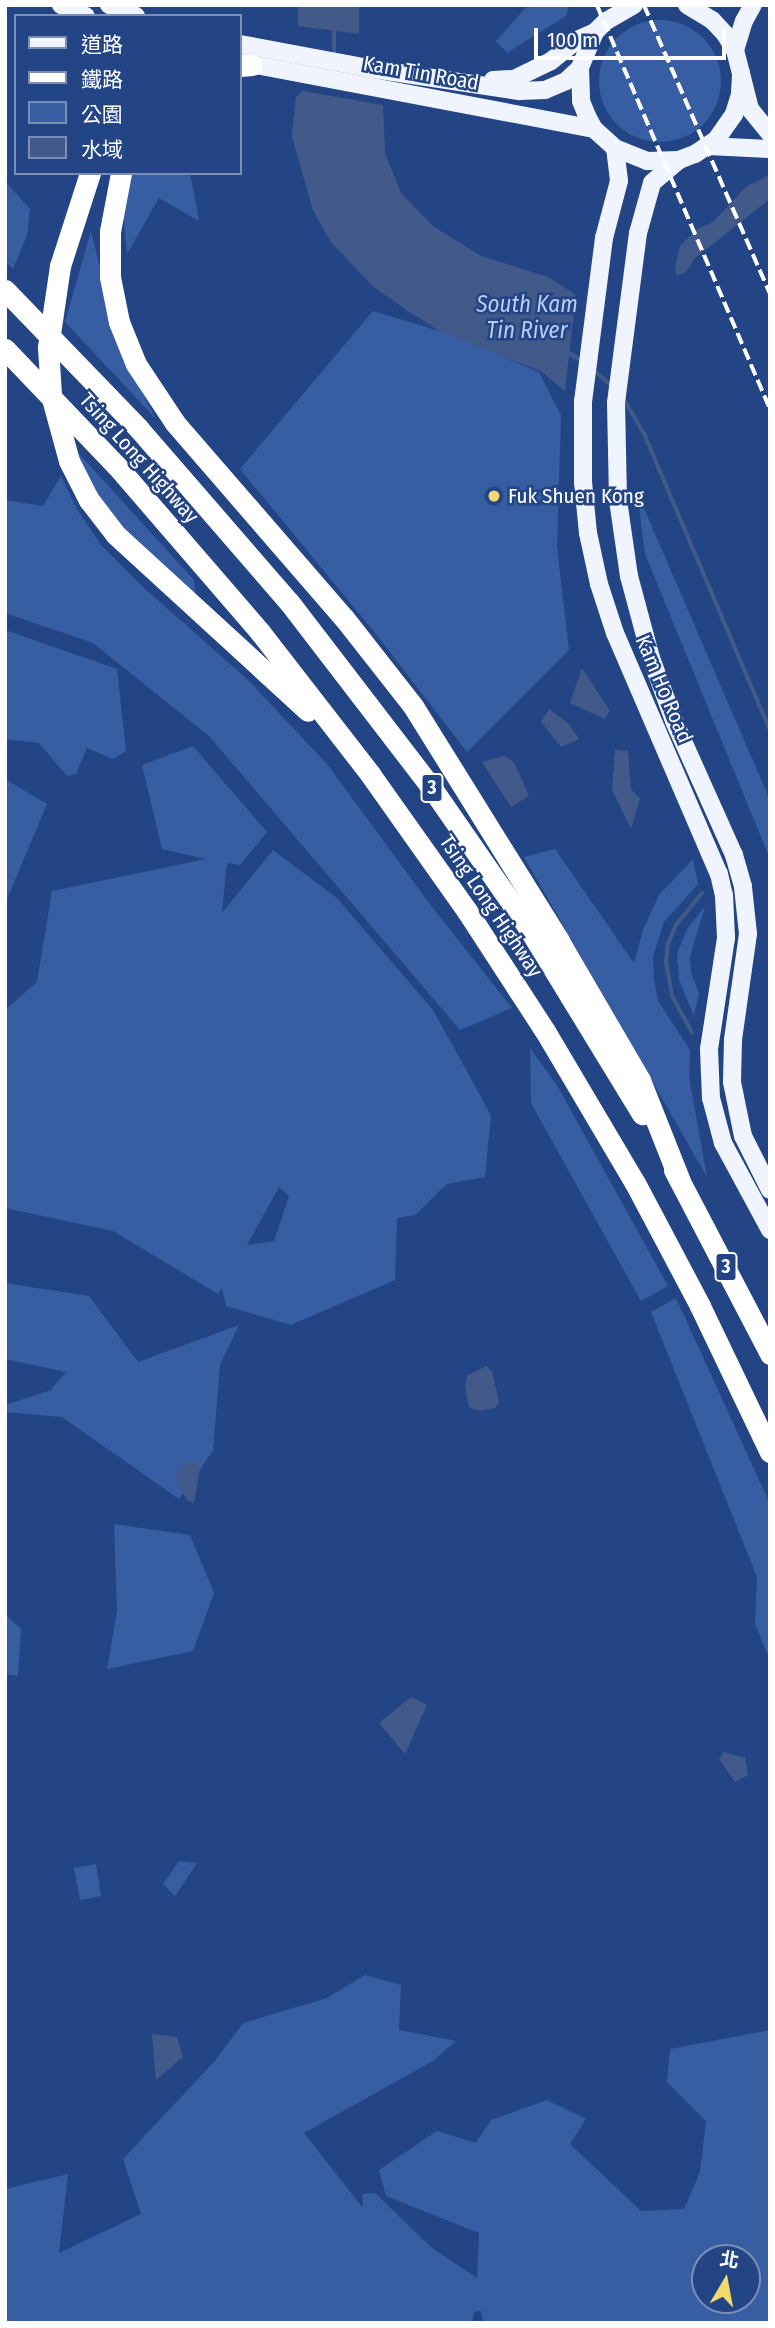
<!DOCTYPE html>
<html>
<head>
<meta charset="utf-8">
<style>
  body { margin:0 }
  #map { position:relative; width:775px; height:2328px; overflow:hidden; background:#234585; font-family:"Fira Sans Condensed","Noto Sans TC",sans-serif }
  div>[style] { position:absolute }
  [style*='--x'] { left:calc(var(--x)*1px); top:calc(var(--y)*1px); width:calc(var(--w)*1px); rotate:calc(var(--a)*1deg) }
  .green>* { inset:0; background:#375ea2 }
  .round { border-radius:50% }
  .water>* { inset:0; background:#425a89 }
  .stream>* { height:3.5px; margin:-1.75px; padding:0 1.75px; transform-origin:1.75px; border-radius:1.75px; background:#425a89 }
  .major>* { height:18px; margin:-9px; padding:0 9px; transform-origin:9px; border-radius:9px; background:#f0f4fe }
  .highway>* { height:21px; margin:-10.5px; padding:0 10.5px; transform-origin:10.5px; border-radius:10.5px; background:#fff }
  .rail>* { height:3.5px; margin-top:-1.75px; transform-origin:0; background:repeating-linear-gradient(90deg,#fff 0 12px,transparent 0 17px) }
  .highway-bridge>* { height:21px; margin:-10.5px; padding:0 10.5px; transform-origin:10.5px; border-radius:10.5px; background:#fff }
  .dots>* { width:19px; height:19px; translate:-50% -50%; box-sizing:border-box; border:4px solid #234585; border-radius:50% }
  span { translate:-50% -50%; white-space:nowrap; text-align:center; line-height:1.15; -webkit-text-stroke:5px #234585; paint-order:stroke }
  .shield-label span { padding:2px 5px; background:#234585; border:2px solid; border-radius:5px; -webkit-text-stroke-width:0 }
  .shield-label { font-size:19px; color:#fff; font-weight:700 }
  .street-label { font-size:21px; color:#fff }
  .poi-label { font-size:21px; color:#fff }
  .left { translate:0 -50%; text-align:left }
  .water-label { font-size:23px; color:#b8cdf0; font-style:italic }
  .frame { position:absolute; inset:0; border:7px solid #fff; pointer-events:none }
  .legend { position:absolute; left:14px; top:14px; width:228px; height:161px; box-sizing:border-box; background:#234585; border:2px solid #7b8fb6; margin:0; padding:9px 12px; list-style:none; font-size:21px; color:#fff }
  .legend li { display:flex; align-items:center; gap:14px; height:35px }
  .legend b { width:35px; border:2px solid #7b8fb6 }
  .north { position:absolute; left:691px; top:2244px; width:70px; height:70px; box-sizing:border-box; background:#234585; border:2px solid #7b8fb6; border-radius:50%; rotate:10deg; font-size:19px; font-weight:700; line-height:28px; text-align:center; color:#fff }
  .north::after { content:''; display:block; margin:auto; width:24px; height:32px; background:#f4d96f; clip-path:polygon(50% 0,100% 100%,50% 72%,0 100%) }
  .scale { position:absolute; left:534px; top:28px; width:192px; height:32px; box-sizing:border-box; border:4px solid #fff; border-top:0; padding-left:9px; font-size:21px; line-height:24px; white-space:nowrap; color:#fff; -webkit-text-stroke:5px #234585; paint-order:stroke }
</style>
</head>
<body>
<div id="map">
  <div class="green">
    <i style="clip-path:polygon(528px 5px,569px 5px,566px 16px,507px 53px,496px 41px)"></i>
    <i class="round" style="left:599px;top:20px;width:122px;height:122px"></i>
    <i style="clip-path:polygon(303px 91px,334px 177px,505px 320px,565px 391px,541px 371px,493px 353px,539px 372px,561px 415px,557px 547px,569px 650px,467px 752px,376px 634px,240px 469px,373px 311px,439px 331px,374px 287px,331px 242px,313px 210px,292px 136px,296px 97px)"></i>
    <i style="clip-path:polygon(120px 173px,190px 173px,199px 221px,159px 198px,127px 254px)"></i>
    <i style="clip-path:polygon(5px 181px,30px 209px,27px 235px,13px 269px,5px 261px)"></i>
    <i style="clip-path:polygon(91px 231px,119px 347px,156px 419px,65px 322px)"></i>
    <i style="clip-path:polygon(74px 448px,194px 580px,196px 598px,98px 504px)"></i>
    <i style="clip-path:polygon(61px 476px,78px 511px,102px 546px,143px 587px,247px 679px,327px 764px,429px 903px,512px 1008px,460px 1030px,209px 736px,93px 643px,5px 613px,5px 500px,43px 506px)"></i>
    <i style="clip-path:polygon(637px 492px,770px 800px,770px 859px,645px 554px)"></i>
    <i style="clip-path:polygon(5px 630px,117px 669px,126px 751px,113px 759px,87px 748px,76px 774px,67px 776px,39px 743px,5px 739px)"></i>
    <i style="clip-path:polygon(evenodd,193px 746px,267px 832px,240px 865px,227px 863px,222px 913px,273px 850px,337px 898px,433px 1010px,491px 1115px,485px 1177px,447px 1184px,415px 1215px,397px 1218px,395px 1280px,291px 1325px,226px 1306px,222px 1288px,218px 1294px,113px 1231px,5px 1208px,5px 1010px,37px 982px,52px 891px,206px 859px,162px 849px,142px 765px,193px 746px,279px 1187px,289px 1196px,274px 1241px,247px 1245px,279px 1187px)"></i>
    <i style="clip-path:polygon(5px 779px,47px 804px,5px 904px)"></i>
    <i style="clip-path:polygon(555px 849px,634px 963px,643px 930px,659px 895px,693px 859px,698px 884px,664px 922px,653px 956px,654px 979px,658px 1001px,690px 1050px,689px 1077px,707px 1177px,524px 857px)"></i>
    <i style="clip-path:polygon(705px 906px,690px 957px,691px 973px,699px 993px,694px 1016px,679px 980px,677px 954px,687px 929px)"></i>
    <i style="clip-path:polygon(530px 1048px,558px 1087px,668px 1286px,641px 1301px,531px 1103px)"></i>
    <i style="clip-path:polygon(5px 1283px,89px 1296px,138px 1362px,239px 1325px,220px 1365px,213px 1451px,179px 1499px,62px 1417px,5px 1412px,5px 1405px,51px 1390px,66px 1372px,5px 1359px)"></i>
    <i style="clip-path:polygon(676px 1298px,770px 1504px,770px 1660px,755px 1624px,757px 1577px,651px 1312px)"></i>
    <i style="clip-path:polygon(114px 1524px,190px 1535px,214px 1593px,193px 1651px,107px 1669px,117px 1611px)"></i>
    <i style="clip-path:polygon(5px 1614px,21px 1629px,18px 1676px,5px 1674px)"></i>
    <i style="clip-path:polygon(179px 1861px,197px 1863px,175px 1896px,163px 1884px)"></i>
    <i style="clip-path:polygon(96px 1864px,101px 1896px,80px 1900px,74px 1868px)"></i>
    <i style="clip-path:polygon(evenodd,365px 1975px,401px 1985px,399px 2030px,456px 2041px,433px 2061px,304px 2133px,363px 2208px,362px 2194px,375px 2193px,432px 2248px,477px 2278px,479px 2233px,386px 2196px,379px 2170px,437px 2131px,476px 2143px,491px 2120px,547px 2100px,586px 2119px,570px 2144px,641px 2211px,684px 2209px,700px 2172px,706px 2121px,667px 2082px,670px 2049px,770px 2030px,770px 2323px,483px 2323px,481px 2311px,474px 2312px,472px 2323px,5px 2323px,5px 2189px,68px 2174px,59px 2253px,141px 2214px,123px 2159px,214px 2062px,243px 2023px,327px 1998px,365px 1975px,705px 2258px,747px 2258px,747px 2300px,705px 2300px,705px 2258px)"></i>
  </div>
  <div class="water">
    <i style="clip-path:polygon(298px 5px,359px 5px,359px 34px,298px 26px)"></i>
    <i style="clip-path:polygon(303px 91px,383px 105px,385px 153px,401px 193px,433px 226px,481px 256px,548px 277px,576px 295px,565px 391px,541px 371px,443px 332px,409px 312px,374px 287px,331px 242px,313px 210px,292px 136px,296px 97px)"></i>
    <i style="clip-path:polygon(770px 175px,770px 199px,695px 258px,686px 272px,677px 276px,675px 267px,680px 246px,696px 230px,713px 222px,747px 186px)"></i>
    <i style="clip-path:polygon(582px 668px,610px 711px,605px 719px,570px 703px)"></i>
    <i style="clip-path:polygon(549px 709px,568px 723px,579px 739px,561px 747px,541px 722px)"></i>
    <i style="clip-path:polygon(615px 750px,628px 751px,631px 790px,640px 798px,631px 829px,612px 790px)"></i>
    <i style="clip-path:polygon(504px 756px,514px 762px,529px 796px,511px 807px,482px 762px)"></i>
    <i style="clip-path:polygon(486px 1366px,492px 1371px,499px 1402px,495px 1408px,479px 1411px,469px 1407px,465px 1387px,467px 1376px)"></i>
    <i style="clip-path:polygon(187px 1461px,201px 1463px,194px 1503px,187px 1500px,176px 1479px,179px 1468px)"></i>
    <i style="clip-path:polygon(411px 1697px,427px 1705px,405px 1754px,379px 1723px)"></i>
    <i style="clip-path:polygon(724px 1752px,745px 1758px,748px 1775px,735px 1782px,719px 1759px)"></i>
    <i style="clip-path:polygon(152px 2034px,177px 2037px,183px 2057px,156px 2080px)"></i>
  </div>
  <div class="stream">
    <i style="--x:334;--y:57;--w:28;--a:-90"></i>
    <i style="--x:568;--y:352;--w:17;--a:33"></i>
    <i style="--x:594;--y:370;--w:24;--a:42"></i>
    <i style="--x:624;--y:399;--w:42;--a:59.7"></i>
    <i style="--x:645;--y:435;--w:320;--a:67"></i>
    <i style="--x:766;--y:828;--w:6;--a:-45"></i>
    <i style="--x:692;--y:1033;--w:42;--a:-118.4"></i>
    <i style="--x:672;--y:996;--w:35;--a:-100"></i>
    <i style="--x:666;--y:962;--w:18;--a:-84"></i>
    <i style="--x:668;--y:944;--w:21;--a:-67"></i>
    <i style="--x:676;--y:925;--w:41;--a:-50.9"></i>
  </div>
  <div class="major">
    <i style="--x:61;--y:5;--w:27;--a:24"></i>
    <i style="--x:109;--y:5;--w:29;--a:22"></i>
    <i style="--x:634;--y:5;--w:32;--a:150"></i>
    <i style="--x:606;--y:21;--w:16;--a:135"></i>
    <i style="--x:595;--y:32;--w:39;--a:113"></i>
    <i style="--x:580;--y:68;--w:33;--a:88"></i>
    <i style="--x:581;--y:101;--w:16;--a:68"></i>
    <i style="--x:587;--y:116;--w:15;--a:62"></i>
    <i style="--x:594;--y:129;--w:28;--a:42"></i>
    <i style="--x:615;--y:148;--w:35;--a:22"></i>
    <i style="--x:647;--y:161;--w:32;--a:-2"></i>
    <i style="--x:679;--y:160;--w:17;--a:-21"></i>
    <i style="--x:695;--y:154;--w:25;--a:-34"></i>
    <i style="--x:716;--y:140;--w:32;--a:-55"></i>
    <i style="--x:734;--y:114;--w:21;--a:-73"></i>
    <i style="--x:740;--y:94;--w:21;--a:-87"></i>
    <i style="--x:687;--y:5;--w:29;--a:31"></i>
    <i style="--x:712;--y:20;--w:19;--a:47"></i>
    <i style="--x:725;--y:34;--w:19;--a:58"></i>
    <i style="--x:735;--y:50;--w:61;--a:75.7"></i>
    <i style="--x:750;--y:109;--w:32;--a:51"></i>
    <i style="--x:240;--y:44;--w:135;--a:10.6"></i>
    <i style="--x:373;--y:69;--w:148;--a:8.6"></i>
    <i style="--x:519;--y:91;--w:26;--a:-2"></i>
    <i style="--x:545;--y:90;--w:23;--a:-23"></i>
    <i style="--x:566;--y:81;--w:19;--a:-43"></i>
    <i style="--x:735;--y:50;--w:30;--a:-73"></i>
    <i style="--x:744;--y:21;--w:18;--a:-61"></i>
    <i style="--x:240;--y:62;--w:360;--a:10.7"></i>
    <i style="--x:493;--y:80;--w:21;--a:-3"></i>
    <i style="--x:514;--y:79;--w:41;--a:-25.9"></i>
    <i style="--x:551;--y:61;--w:33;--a:-39"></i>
    <i style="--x:577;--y:40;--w:20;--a:-24"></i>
    <i style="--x:708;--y:146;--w:62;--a:2.8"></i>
    <i style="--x:615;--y:148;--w:33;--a:83"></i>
    <i style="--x:619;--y:181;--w:59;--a:104.7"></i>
    <i style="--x:604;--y:238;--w:164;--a:97.3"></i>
    <i style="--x:583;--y:401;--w:81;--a:90"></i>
    <i style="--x:583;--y:482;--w:51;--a:84.4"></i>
    <i style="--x:588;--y:533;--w:52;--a:77.8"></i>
    <i style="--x:599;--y:584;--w:52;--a:71.9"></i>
    <i style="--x:615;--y:633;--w:262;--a:66.7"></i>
    <i style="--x:719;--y:874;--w:22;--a:77"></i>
    <i style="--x:724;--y:895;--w:43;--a:87.3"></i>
    <i style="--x:726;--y:938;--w:112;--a:98.7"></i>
    <i style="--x:709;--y:1049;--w:49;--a:87.7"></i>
    <i style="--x:711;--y:1098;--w:47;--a:75.1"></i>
    <i style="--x:723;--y:1143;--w:99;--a:61.6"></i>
    <i style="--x:679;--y:160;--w:35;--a:140"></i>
    <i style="--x:652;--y:183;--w:52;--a:105.6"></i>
    <i style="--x:638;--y:233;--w:171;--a:97.4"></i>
    <i style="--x:616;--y:403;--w:97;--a:88.8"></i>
    <i style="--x:618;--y:500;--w:77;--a:81.8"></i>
    <i style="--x:629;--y:576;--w:85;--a:75"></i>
    <i style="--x:651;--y:658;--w:67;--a:69.9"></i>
    <i style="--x:674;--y:721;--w:147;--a:65.9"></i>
    <i style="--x:734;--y:855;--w:33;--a:74"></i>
    <i style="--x:743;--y:887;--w:47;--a:83.9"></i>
    <i style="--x:748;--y:934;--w:107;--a:98.1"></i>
    <i style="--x:733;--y:1040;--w:42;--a:91.4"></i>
    <i style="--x:732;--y:1082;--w:55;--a:78.5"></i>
    <i style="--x:743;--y:1136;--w:60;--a:63.4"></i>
  </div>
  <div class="highway">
    <i style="--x:240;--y:66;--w:12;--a:-5"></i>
    <i style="--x:90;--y:173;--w:98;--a:107.9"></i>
    <i style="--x:60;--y:266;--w:82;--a:98.4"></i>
    <i style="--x:48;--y:347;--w:48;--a:86.4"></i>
    <i style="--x:51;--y:395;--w:68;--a:74.7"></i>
    <i style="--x:69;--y:461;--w:44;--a:62.9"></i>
    <i style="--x:89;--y:500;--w:44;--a:52.4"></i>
    <i style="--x:116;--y:535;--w:260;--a:42.5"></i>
    <i style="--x:121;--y:173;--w:59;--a:100.7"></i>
    <i style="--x:110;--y:231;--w:46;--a:90"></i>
    <i style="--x:110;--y:277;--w:46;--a:78.7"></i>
    <i style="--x:119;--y:322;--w:45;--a:68"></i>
    <i style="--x:136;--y:364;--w:71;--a:56.5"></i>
    <i style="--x:175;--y:423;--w:258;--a:49.1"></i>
    <i style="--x:344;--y:618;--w:112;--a:51.9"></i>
    <i style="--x:413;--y:706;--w:277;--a:58.1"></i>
    <i style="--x:559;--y:941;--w:161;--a:59.8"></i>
    <i style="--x:640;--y:1080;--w:109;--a:68.4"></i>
    <i style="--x:139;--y:429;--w:229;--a:49.1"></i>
    <i style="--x:289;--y:602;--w:233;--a:52.5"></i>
    <i style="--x:431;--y:787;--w:167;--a:55.3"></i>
    <i style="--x:526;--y:924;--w:223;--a:58.6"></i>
    <i style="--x:116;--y:465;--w:221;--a:49.2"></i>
    <i style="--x:260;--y:632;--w:180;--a:52.2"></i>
    <i style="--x:370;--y:774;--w:168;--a:54.7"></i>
    <i style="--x:467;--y:911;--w:143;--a:57"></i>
    <i style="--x:545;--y:1031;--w:177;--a:59.4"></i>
    <i style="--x:635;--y:1183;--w:139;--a:62.1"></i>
    <i style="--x:700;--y:1306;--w:162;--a:64.4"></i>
    <i style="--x:674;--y:1170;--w:208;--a:62.4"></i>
  </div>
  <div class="rail">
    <i style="--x:597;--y:5;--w:439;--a:66.8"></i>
    <i style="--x:644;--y:5;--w:314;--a:66.4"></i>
  </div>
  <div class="highway-bridge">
    <i style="--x:5;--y:290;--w:193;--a:46"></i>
    <i style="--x:5;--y:349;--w:161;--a:46.3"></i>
  </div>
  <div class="dots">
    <i style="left:494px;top:496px;background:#f4d96f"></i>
  </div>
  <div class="shield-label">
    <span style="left:432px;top:788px">3</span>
    <span style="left:726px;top:1267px">3</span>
  </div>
  <div class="street-label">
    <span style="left:421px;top:73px;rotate:10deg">Kam Tin Road</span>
    <span style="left:139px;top:458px;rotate:48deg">Tsing Long Highway</span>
    <span style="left:664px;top:689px;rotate:67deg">Kam Ho Road</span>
    <span style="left:491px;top:906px;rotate:56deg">Tsing Long Highway</span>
  </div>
  <div class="poi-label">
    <span class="left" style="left:508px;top:496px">Fuk Shuen Kong</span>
  </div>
  <div class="water-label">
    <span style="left:527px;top:317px">South Kam<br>Tin River</span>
  </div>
  <div class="frame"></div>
  <ul class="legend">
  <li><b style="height:9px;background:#f0f4fe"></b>道路</li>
  <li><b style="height:9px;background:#fff"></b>鐵路</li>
  <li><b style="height:19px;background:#375ea2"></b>公園</li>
  <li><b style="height:19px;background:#425a89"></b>水域</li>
  </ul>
  <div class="north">北</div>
  <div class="scale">100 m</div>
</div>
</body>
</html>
